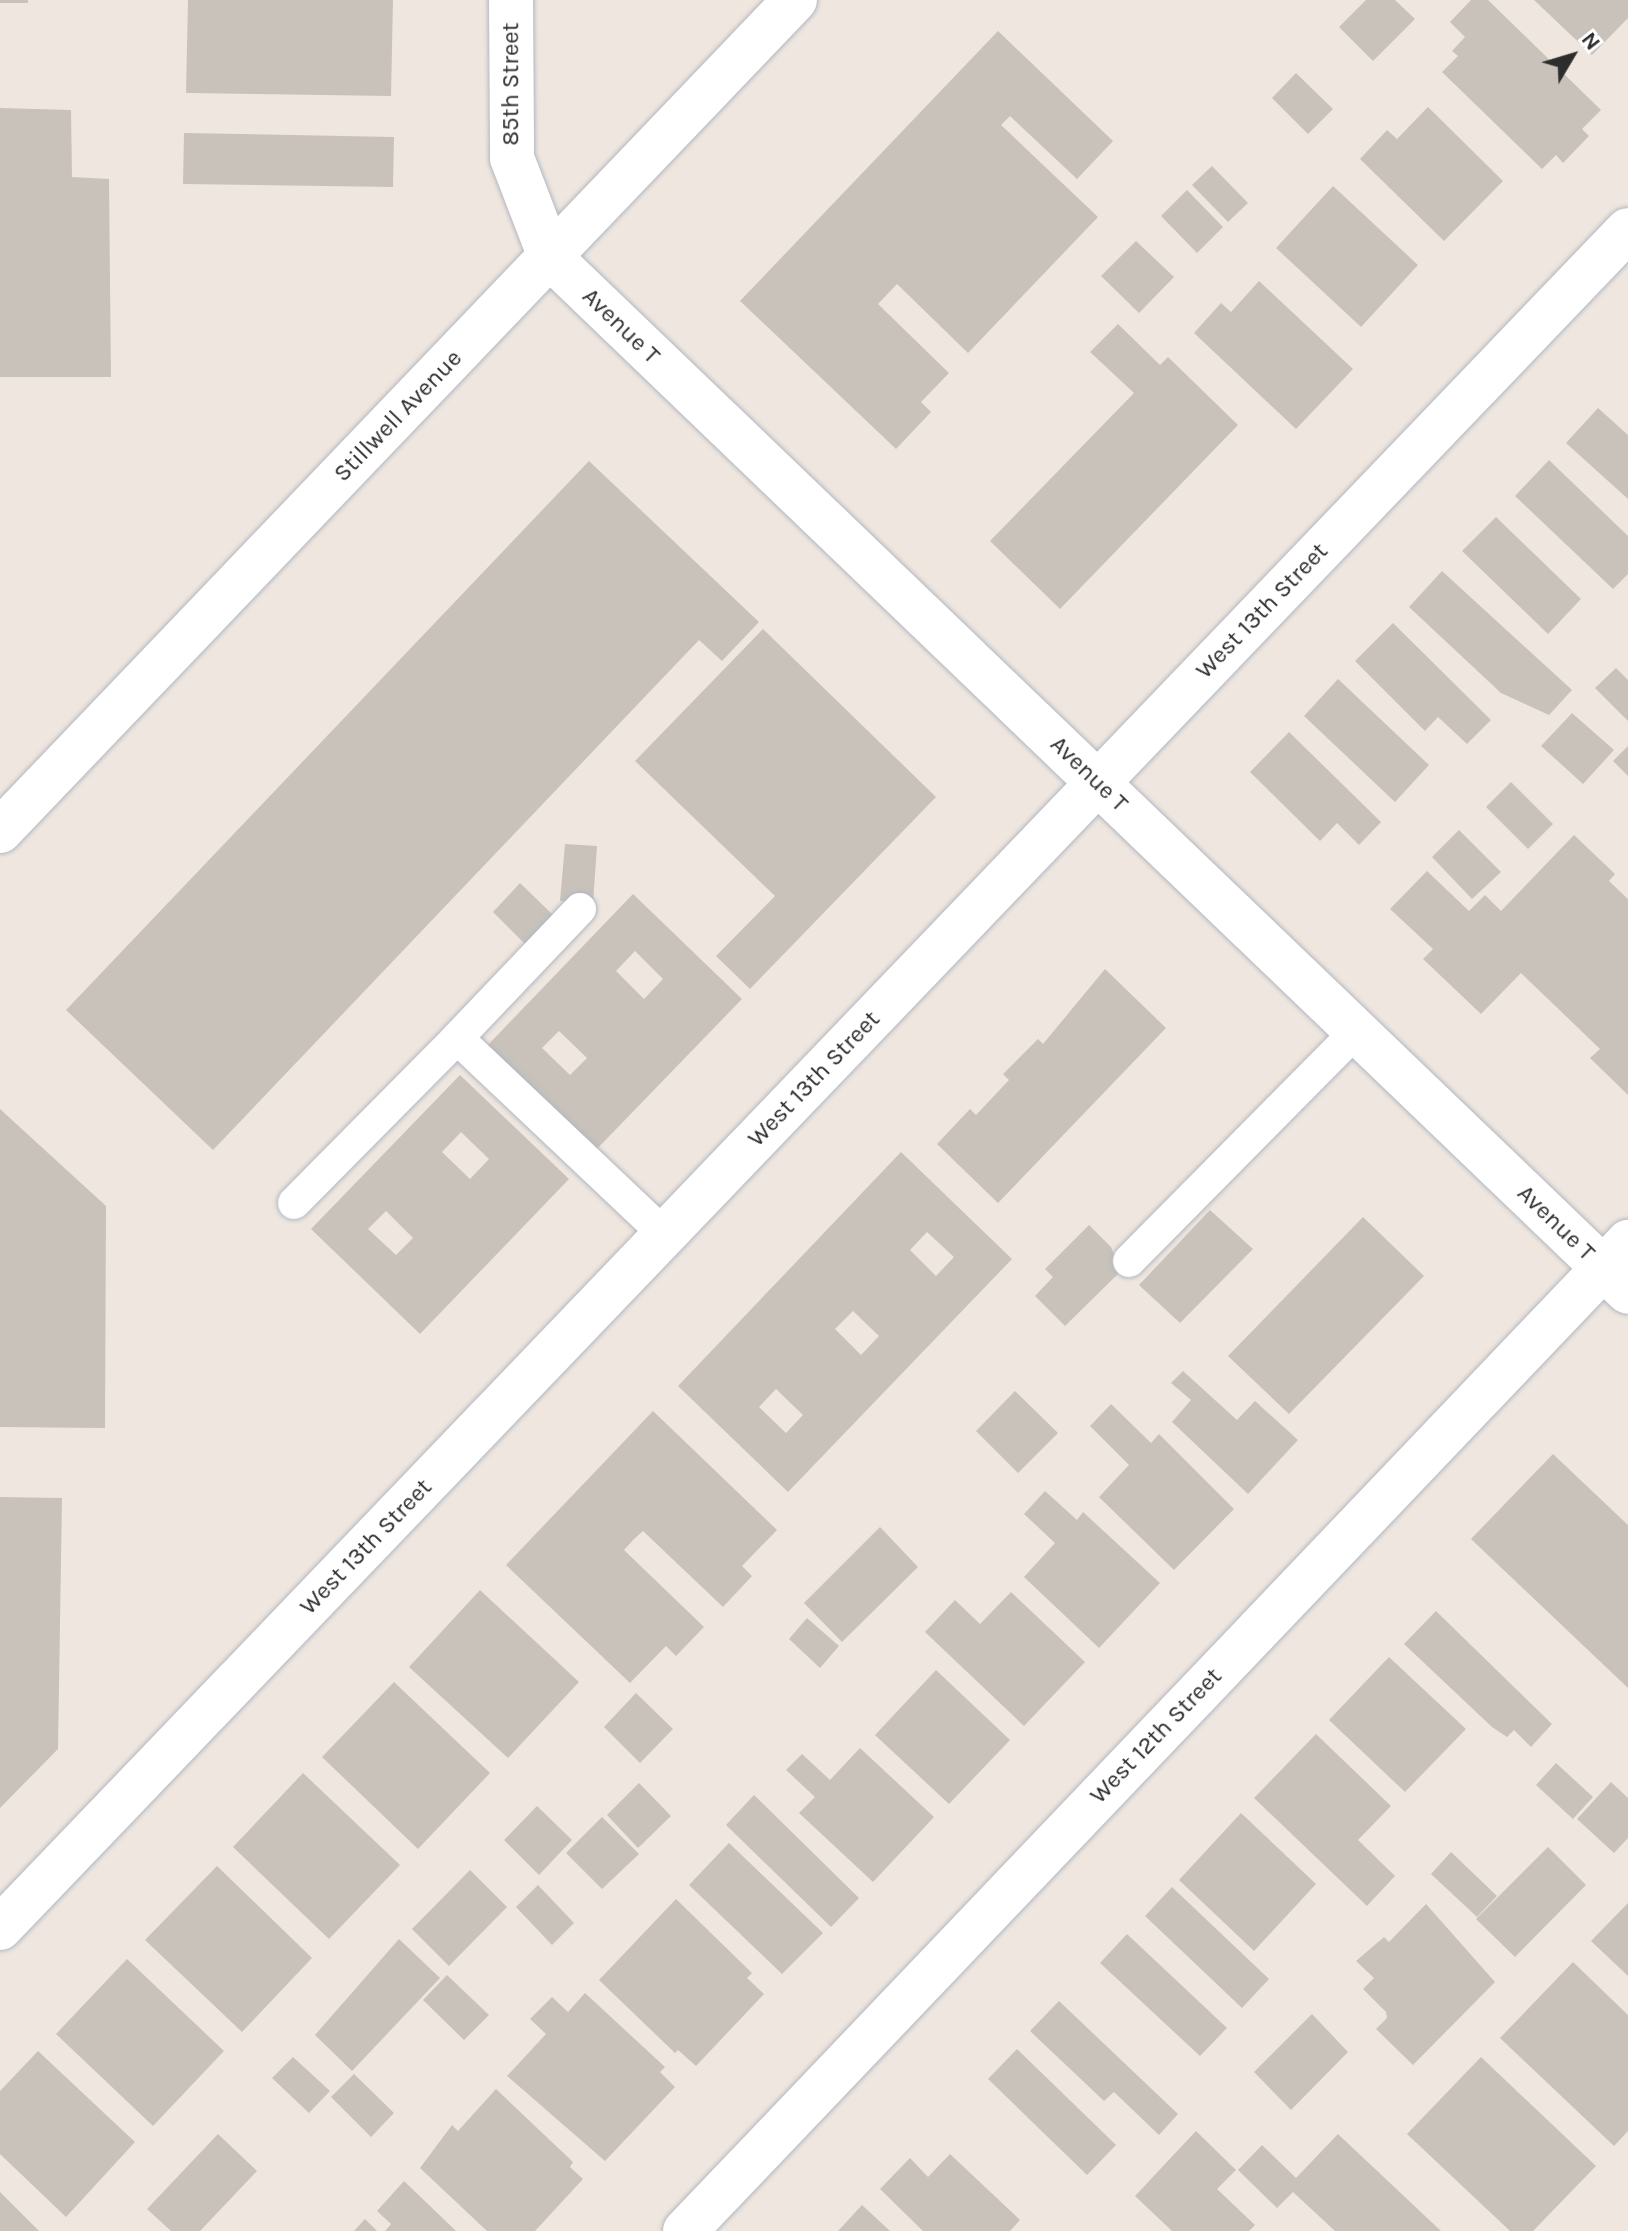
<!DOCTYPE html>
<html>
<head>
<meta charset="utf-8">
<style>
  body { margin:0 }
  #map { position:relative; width:1628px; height:2231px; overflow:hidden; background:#efe7df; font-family:Karla,sans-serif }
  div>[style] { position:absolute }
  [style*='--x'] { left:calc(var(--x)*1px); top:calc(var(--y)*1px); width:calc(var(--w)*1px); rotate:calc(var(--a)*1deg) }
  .building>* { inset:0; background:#c8c2bb }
  .roads { filter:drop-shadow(0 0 2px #b3b7c1) drop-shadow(0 0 2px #b3b7c1) }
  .service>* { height:32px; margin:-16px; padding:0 16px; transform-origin:16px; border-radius:16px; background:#fff }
  .minor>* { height:44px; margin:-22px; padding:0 22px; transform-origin:22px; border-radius:22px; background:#fff }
  .secondary>* { height:44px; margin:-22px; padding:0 22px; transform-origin:22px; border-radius:22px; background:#fff }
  span { translate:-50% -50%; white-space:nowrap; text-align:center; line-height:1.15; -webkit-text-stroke:6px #fff; paint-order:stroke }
  .street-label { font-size:24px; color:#2d2d2d }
  .north { position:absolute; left:1532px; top:16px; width:80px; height:80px; -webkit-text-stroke:6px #fff; paint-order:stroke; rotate:52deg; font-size:22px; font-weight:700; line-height:32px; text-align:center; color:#2d2d2d }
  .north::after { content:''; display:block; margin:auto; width:28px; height:36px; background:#2d2d2d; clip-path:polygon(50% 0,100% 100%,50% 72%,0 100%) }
</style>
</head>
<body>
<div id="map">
  <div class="building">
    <i style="clip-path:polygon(0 0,28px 0,28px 3px,0 3px)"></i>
    <i style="clip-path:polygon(188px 0,393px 0,391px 96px,186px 93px)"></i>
    <i style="clip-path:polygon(1366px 0,1395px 0,1415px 19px,1373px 61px,1339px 27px)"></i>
    <i style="clip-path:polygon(1471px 0,1488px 0,1601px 110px,1582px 129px,1589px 136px,1563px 163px,1556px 155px,1542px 169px,1442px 72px,1458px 56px,1452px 51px,1465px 37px,1450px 22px)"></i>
    <i style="clip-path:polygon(1534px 0,1628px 0,1628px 18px,1592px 55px)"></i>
    <i style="clip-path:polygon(998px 31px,1113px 141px,1077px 179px,1010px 116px,1001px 125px,1098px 217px,968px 353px,897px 284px,878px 304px,949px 373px,921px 402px,931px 412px,896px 449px,740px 301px)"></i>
    <i style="clip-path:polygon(1296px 73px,1333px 109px,1308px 134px,1272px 98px)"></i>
    <i style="clip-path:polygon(1428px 107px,1503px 181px,1444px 241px,1360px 159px,1387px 130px,1397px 139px)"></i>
    <i style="clip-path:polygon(0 108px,71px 110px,72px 177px,109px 179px,111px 377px,0 377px)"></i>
    <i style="clip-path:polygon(184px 133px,394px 137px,393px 187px,183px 184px)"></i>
    <i style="clip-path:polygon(1212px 166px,1248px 203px,1228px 222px,1192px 185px)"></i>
    <i style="clip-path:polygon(1333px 186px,1418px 265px,1361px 327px,1276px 248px)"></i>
    <i style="clip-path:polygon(1187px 190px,1223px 227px,1197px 253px,1161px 216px)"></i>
    <i style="clip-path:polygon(1136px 241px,1174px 277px,1139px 313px,1101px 276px)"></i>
    <i style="clip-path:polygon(1259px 281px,1353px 369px,1296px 429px,1194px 333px,1221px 303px,1231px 312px)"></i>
    <i style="clip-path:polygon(1118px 324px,1160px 365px,1168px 357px,1238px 425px,1060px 609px,990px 541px,1134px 393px,1090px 352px)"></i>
    <i style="clip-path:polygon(1598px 408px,1628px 435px,1628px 499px,1566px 443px)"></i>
    <i style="clip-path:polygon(1549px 460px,1628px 536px,1628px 574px,1613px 589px,1515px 496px)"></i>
    <i style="clip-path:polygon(589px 461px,759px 622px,722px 661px,699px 640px,213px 1150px,66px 1010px)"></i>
    <i style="clip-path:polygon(1496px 517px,1581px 599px,1548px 634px,1462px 551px)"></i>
    <i style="clip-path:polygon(1442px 571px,1572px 690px,1549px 715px,1501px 693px,1409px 607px)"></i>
    <i style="clip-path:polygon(1393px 623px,1491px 720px,1467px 744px,1438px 717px,1425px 731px,1355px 661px)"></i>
    <i style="clip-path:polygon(763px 629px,936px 797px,750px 989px,716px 956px,775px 896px,635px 761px)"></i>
    <i style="clip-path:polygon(1616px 668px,1628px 680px,1628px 721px,1595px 688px)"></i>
    <i style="clip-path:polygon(1338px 679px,1429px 765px,1395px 802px,1304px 716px)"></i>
    <i style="clip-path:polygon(1572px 713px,1614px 750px,1583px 784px,1541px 746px)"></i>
    <i style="clip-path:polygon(1289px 732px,1381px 822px,1359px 845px,1337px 823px,1320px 841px,1250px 772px)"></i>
    <i style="clip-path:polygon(1628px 746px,1628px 776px,1613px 761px)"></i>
    <i style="clip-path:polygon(1511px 782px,1553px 824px,1528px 849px,1486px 807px)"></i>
    <i style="clip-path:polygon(1459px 830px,1501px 872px,1472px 899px,1432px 857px)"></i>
    <i style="clip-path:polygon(1574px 835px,1615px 874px,1609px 881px,1628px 899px,1628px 1095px,1590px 1058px,1600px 1049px,1521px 973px,1481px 1014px,1423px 959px,1433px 949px,1390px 909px,1427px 871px,1469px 911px,1485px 895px,1501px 911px)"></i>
    <i style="clip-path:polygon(565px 844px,597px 846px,593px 903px,560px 901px)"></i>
    <i style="clip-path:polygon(520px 883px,553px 915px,525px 944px,493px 912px)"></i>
    <i style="clip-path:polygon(evenodd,633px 894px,742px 999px,593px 1153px,484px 1049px,633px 894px,635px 951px,663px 979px,644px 999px,616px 971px,635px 951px,633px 894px,559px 1031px,587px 1058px,570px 1075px,542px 1048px,559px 1031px)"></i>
    <i style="clip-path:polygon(1105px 969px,1166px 1028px,998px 1203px,937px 1144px,970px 1109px,976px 1115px,1009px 1080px,1003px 1074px,1038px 1039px,1043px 1044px)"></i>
    <i style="clip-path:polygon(evenodd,460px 1075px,569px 1179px,420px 1334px,311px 1229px,460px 1075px,461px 1132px,489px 1159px,470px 1179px,442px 1152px,461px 1132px,460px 1075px,386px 1211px,413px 1238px,396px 1255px,368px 1229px,386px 1211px)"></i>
    <i style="clip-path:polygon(0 1109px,106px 1206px,105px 1428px,0 1427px)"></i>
    <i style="clip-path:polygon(evenodd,901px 1152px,1012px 1259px,788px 1492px,678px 1386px,901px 1152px,927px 1232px,954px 1257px,936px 1276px,910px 1250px,927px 1232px,901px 1152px,853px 1311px,879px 1336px,861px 1355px,835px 1329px,853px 1311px,901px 1152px,776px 1389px,803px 1415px,786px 1433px,759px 1407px,776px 1389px)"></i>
    <i style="clip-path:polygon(1210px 1210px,1253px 1249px,1180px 1323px,1139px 1285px)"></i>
    <i style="clip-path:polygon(1363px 1217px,1424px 1276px,1289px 1414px,1228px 1356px)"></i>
    <i style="clip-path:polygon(1089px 1225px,1111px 1247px,1121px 1271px,1065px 1326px,1035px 1296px,1053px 1277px,1045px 1269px)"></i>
    <i style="clip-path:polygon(1183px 1371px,1237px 1420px,1255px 1401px,1298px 1440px,1248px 1494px,1172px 1422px,1191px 1400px,1171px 1383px)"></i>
    <i style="clip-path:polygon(1015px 1391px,1058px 1433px,1018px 1473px,976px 1431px)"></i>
    <i style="clip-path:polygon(1111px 1404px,1151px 1443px,1159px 1434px,1234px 1509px,1174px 1570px,1099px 1497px,1129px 1465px,1090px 1426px)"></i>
    <i style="clip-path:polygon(653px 1411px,777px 1530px,742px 1566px,752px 1576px,723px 1607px,643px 1531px,634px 1539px,624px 1550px,704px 1627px,676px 1656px,666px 1646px,630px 1683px,506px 1565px)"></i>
    <i style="clip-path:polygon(1553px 1454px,1628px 1525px,1628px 1688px,1471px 1539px)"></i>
    <i style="clip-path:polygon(1045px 1491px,1077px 1520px,1083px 1512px,1160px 1583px,1099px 1648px,1024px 1577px,1055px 1543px,1024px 1514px)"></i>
    <i style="clip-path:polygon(0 1497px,62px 1498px,58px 1749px,0 1808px)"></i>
    <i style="clip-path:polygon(880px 1527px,918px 1567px,842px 1642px,804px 1603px)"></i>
    <i style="clip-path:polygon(480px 1590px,579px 1682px,508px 1758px,409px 1667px)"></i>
    <i style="clip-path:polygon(1011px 1592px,1085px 1662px,1024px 1726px,925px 1632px,955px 1600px,980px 1624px)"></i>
    <i style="clip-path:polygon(1436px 1611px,1552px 1724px,1531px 1747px,1514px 1730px,1507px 1737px,1492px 1727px,1404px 1644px)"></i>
    <i style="clip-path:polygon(807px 1618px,839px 1646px,820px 1668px,789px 1639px)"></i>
    <i style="clip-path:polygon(1389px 1657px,1466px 1729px,1405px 1792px,1329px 1720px)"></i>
    <i style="clip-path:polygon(936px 1670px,1010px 1740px,949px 1804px,875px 1735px)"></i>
    <i style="clip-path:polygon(394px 1682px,490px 1773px,418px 1849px,322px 1757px)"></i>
    <i style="clip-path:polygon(636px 1693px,673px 1729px,640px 1763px,604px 1727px)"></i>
    <i style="clip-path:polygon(1316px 1734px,1391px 1806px,1358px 1840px,1395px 1876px,1367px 1906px,1254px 1798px)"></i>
    <i style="clip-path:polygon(860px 1748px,934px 1817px,873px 1882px,799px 1813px,815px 1797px,786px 1770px,802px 1754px,830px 1780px)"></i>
    <i style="clip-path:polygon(1556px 1763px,1593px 1797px,1573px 1819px,1536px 1785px)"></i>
    <i style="clip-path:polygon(303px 1773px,400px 1865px,329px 1939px,233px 1847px)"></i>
    <i style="clip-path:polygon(1611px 1782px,1628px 1798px,1628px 1838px,1614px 1853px,1577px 1819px)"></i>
    <i style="clip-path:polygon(639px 1783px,671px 1816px,638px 1848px,607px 1815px)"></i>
    <i style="clip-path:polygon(754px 1795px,859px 1898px,831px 1927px,726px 1825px)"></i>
    <i style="clip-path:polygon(537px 1806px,572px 1840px,539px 1875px,504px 1840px)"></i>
    <i style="clip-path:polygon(1241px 1813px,1316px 1884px,1254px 1951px,1179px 1880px)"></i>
    <i style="clip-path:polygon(602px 1817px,639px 1854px,602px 1889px,566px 1853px)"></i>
    <i style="clip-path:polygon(729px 1843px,823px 1933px,782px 1974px,689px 1885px)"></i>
    <i style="clip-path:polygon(1548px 1847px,1586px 1885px,1515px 1957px,1476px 1919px)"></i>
    <i style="clip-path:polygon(1451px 1852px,1497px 1896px,1477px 1917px,1431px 1874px)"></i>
    <i style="clip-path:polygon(217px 1866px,312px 1958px,242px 2032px,145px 1940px)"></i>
    <i style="clip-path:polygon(470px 1870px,507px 1907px,449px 1966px,412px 1929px)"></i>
    <i style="clip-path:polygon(538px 1885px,574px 1923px,552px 1945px,516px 1907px)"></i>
    <i style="clip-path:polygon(1172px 1887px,1269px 1979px,1242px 2008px,1145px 1916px)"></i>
    <i style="clip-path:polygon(676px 1899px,752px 1973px,747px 1978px,764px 1994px,696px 2066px,678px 2050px,675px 2053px,599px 1980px)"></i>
    <i style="clip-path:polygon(1628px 1903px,1628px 1976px,1591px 1941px)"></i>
    <i style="clip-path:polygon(1426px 1904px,1495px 1982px,1413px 2065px,1376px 2029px,1387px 2018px,1386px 2012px,1363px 1989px,1374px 1978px,1356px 1961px,1384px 1937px,1389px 1942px)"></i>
    <i style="clip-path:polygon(1127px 1934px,1227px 2028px,1200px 2056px,1100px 1963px)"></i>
    <i style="clip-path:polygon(399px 1939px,440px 1978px,352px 2071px,315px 2035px)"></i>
    <i style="clip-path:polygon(127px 1959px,224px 2051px,153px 2126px,56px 2034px)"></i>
    <i style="clip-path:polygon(1573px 1962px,1628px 2015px,1628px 2131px,1614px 2146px,1500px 2038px)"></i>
    <i style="clip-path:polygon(447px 1975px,489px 2015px,464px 2040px,423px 2000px)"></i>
    <i style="clip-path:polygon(585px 1993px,665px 2067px,660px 2072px,675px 2087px,605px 2161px,507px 2076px,546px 2034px,530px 2019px,552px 1997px,568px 2012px)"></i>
    <i style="clip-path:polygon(1059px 2001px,1178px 2114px,1159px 2135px,1114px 2092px,1104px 2101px,1030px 2031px)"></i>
    <i style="clip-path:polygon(1312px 2014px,1348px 2052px,1291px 2110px,1254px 2072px)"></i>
    <i style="clip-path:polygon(1017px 2049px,1116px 2145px,1087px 2175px,988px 2079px)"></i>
    <i style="clip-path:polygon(38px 2051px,135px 2142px,66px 2217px,0 2154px,0 2091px)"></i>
    <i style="clip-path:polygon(293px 2057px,330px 2091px,309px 2113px,272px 2078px)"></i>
    <i style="clip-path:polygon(1481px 2057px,1596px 2166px,1533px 2231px,1510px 2231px,1407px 2134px)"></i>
    <i style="clip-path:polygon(354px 2074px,394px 2113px,371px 2137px,331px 2097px)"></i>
    <i style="clip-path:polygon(496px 2089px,573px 2162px,570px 2167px,583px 2179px,535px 2231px,487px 2231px,420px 2168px,452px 2125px,458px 2131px)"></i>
    <i style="clip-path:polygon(1196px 2131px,1236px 2170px,1217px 2189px,1255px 2225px,1249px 2231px,1172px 2231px,1135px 2196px)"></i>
    <i style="clip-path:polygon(218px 2134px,257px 2171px,200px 2231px,171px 2231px,147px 2209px)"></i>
    <i style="clip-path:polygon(1338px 2134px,1441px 2231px,1335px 2231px,1293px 2192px,1277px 2208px,1238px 2170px,1262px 2145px,1296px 2178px)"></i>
    <i style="clip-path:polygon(950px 2154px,1020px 2220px,1010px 2231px,923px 2231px,880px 2189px,910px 2158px,928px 2177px)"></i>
    <i style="clip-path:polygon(404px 2181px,456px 2231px,385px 2231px,391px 2224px,377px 2211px)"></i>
    <i style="clip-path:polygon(0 2192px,39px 2231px,0 2231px)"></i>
    <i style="clip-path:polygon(862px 2205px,890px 2231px,838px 2231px)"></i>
    <i style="clip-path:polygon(365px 2219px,377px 2231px,354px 2231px)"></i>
  </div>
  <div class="roads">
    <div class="service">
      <i style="--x:580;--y:909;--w:178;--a:133.6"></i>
      <i style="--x:457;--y:1038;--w:286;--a:43.4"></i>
      <i style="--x:294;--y:1203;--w:232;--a:-45.3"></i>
      <i style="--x:1129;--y:1261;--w:324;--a:-45.3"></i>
    </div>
    <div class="minor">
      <i style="--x:511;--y:0;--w:158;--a:89.6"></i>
      <i style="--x:512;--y:158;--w:106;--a:69"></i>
      <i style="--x:550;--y:257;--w:1494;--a:43.83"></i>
      <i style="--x:0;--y:1928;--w:2352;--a:-46.21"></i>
      <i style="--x:685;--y:2231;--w:1367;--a:-46.36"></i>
    </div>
    <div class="secondary">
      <i style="--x:0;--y:831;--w:1150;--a:-46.27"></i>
    </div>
  </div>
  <div class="street-label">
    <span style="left:511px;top:84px;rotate:-90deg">85th Street</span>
    <span style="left:621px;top:326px;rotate:44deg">Avenue T</span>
    <span style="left:398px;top:416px;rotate:-46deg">Stillwell Avenue</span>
    <span style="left:1262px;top:611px;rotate:-46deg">West 13th Street</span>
    <span style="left:1089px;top:774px;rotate:44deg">Avenue T</span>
    <span style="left:814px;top:1079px;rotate:-46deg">West 13th Street</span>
    <span style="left:1556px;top:1223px;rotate:44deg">Avenue T</span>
    <span style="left:366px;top:1547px;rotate:-46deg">West 13th Street</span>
    <span style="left:1156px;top:1736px;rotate:-46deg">West 12th Street</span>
  </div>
  <div class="north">N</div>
</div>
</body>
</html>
